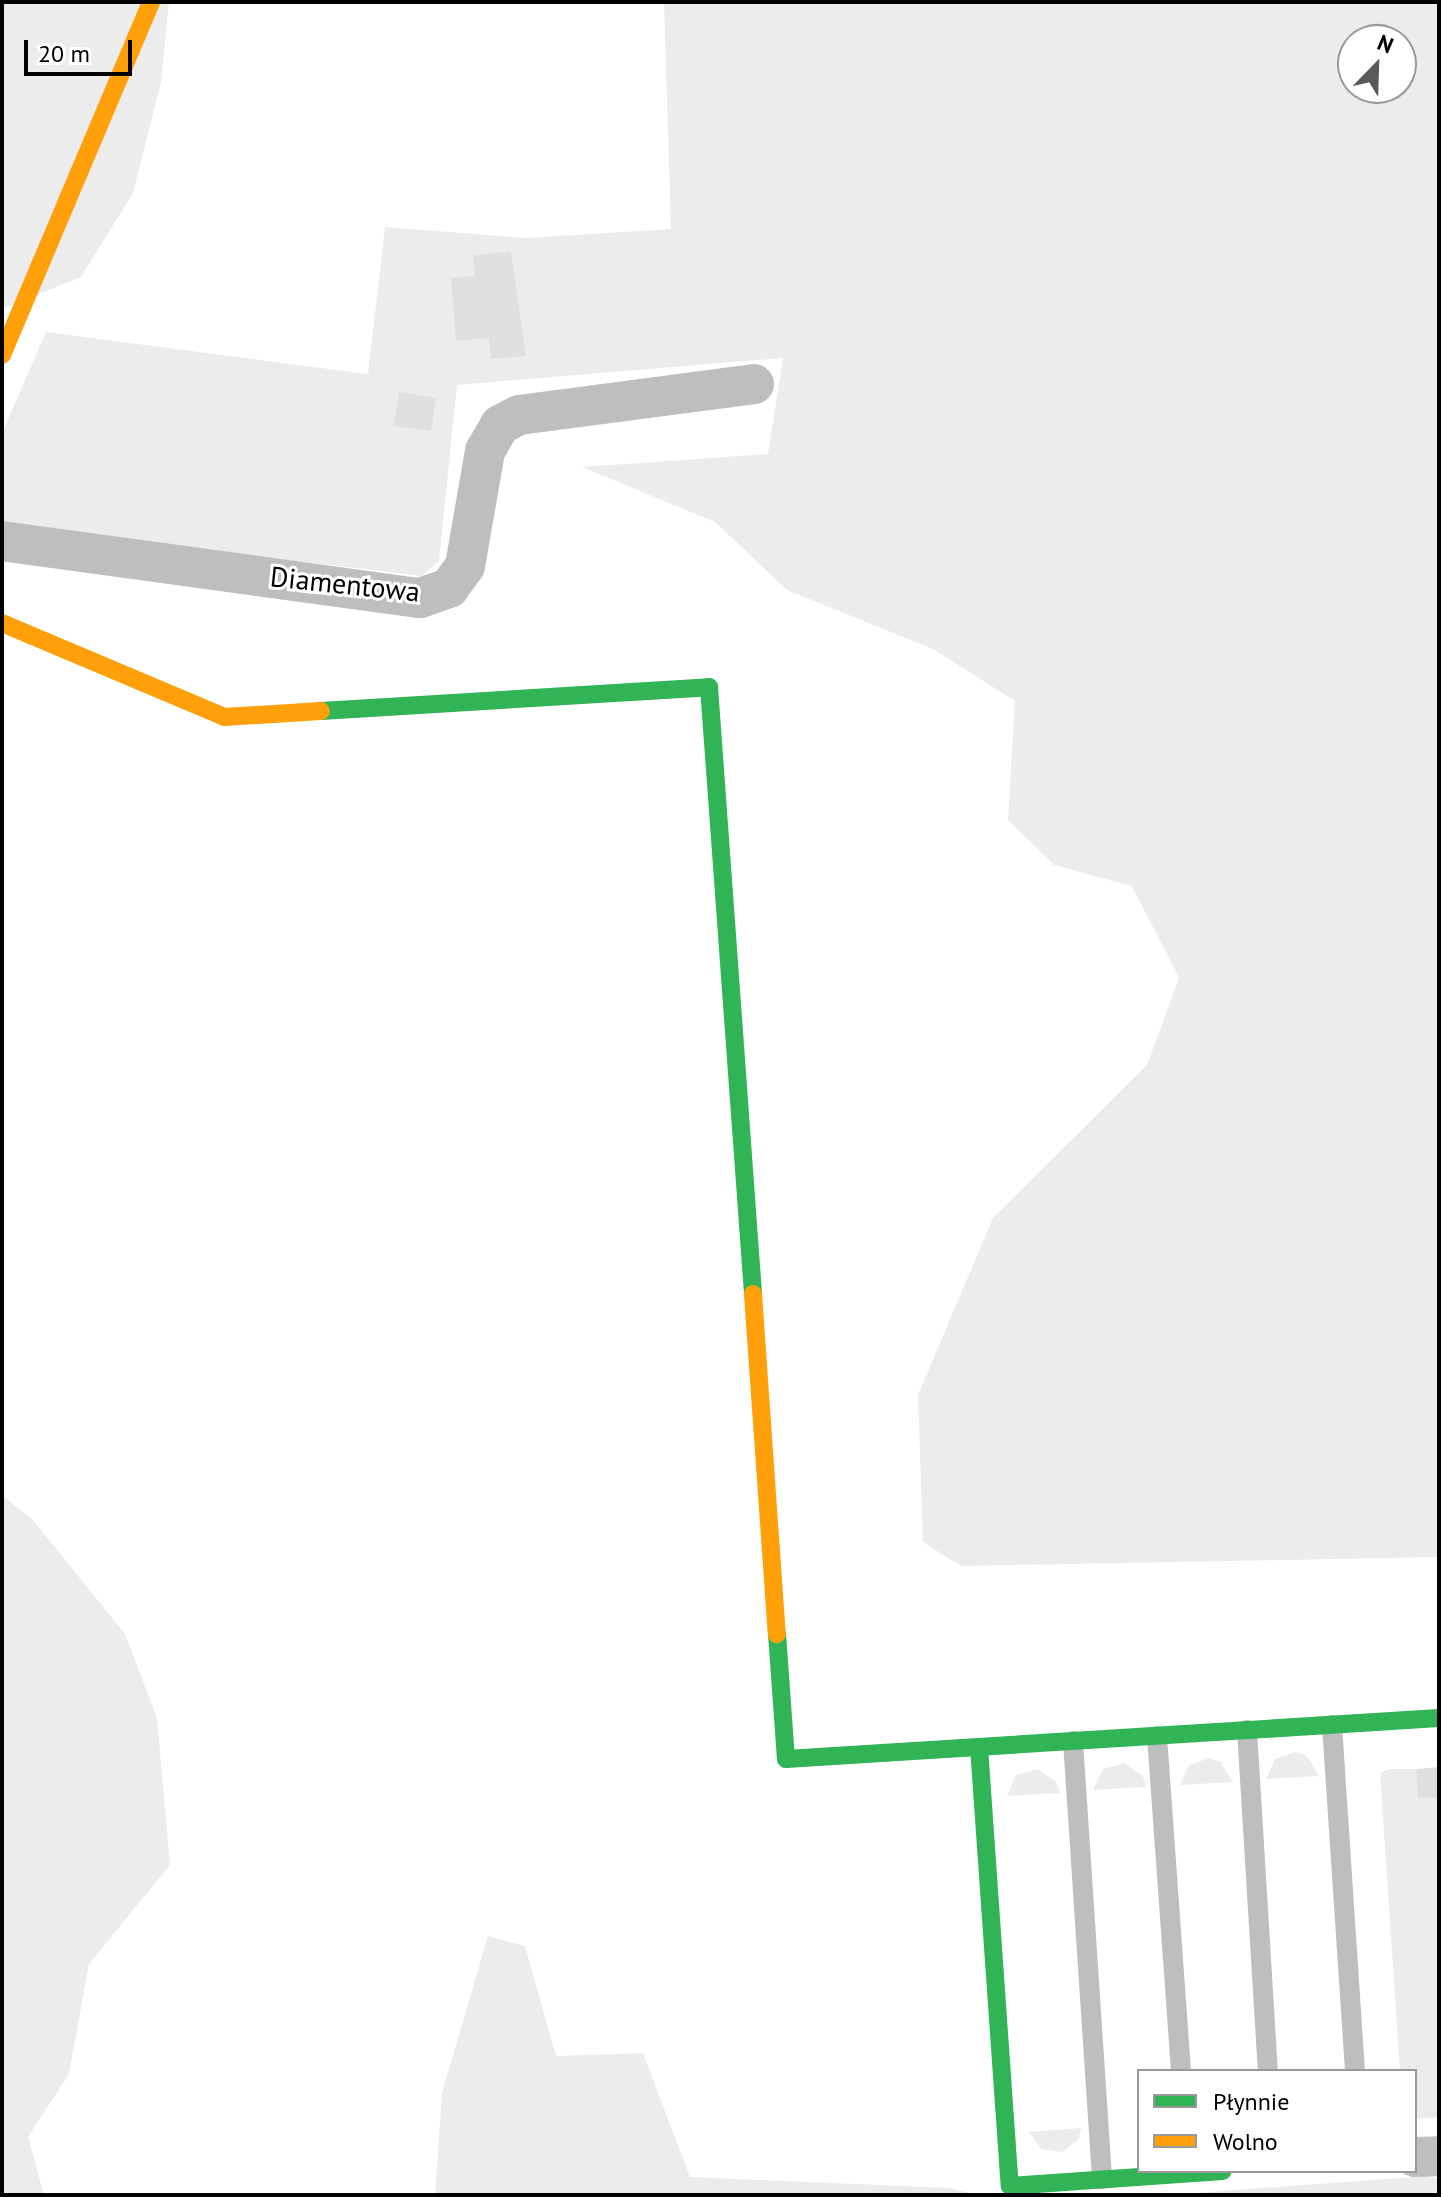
<!DOCTYPE html>
<html>
<head>
<meta charset="utf-8">
<style>
  body { margin:0 }
  #map { position:relative; width:1441px; height:2197px; overflow:hidden; background:#fff; font-family:"PT Sans",sans-serif }
  div>[style] { position:absolute }
  [style*='--x'] { left:calc(var(--x)*1px); top:calc(var(--y)*1px); width:calc(var(--w)*1px); rotate:calc(var(--a)*1deg) }
  .green>* { inset:0; background:#ececec }
  .building>* { inset:0; background:#dfdfdf }
  .lane>* { height:20px; margin:-10px; padding:0 10px; transform-origin:10px; border-radius:10px; background:#bebebe }
  .street>* { height:40px; margin:-20px; padding:0 20px; transform-origin:20px; border-radius:20px; background:#bebebe }
  .fast>* { height:18px; margin:-9px; padding:0 9px; transform-origin:9px; border-radius:9px; background:#30b455 }
  .slow>* { height:18px; margin:-9px; padding:0 9px; transform-origin:9px; border-radius:9px; background:#ff9f0a }
  span { translate:-50% -50%; white-space:nowrap; text-align:center; line-height:1.15; -webkit-text-stroke:6px #fff; paint-order:stroke }
  .street-label { font-size:28px; color:#000 }
  .frame { position:absolute; inset:0; border:4px solid #000; pointer-events:none }
  .legend { position:absolute; left:1137px; top:2069px; width:280px; height:104px; box-sizing:border-box; background:#fff; border:2px solid #999; margin:0; padding:10px 14px; list-style:none; font-size:24px; color:#000 }
  .legend li { display:flex; align-items:center; gap:16px; height:40px }
  .legend b { width:40px; border:2px solid #999 }
  .north { position:absolute; left:1337px; top:24px; width:80px; height:80px; box-sizing:border-box; background:#fff; border:2px solid #999; border-radius:50%; rotate:23deg; font-size:22px; font-weight:700; line-height:32px; text-align:center; color:#000 }
  .north::after { content:''; display:block; margin:auto; width:28px; height:36px; background:#595959; clip-path:polygon(50% 0,100% 100%,50% 72%,0 100%) }
  .scale { position:absolute; left:24px; top:40px; width:108px; height:36px; box-sizing:border-box; border:4px solid #000; border-top:0; padding-left:10px; font-size:24px; line-height:28px; white-space:nowrap; color:#000; -webkit-text-stroke:6px #fff; paint-order:stroke }
</style>
</head>
<body>
<div id="map">
  <div class="green">
    <i style="clip-path:polygon(2px 2px,169px 2px,161px 83px,133px 193px,81px 277px,2px 309px)"></i>
    <i style="clip-path:polygon(evenodd,664px 2px,1439px 2px,1439px 1557px,961px 1566px,923px 1542px,918px 1395px,993px 1218px,1147px 1065px,1179px 978px,1132px 886px,1054px 865px,1008px 820px,1015px 701px,933px 649px,787px 590px,715px 522px,582px 467px,768px 454px,783px 358px,457px 385px,439px 561px,422px 576px,2px 526px,2px 433px,46px 332px,368px 374px,385px 227px,526px 238px,671px 229px,664px 2px,1353px 40px,1401px 40px,1401px 88px,1353px 88px,1353px 40px)"></i>
    <i style="clip-path:polygon(2px 1495px,33px 1520px,125px 1634px,157px 1718px,170px 1865px,89px 1964px,69px 2074px,28px 2137px,44px 2195px,2px 2195px)"></i>
    <i style="clip-path:polygon(1296px 1752px,1307px 1756px,1319px 1776px,1266px 1779px,1275px 1759px)"></i>
    <i style="clip-path:polygon(1210px 1758px,1221px 1763px,1233px 1782px,1180px 1785px,1189px 1765px)"></i>
    <i style="clip-path:polygon(1124px 1763px,1143px 1776px,1146px 1787px,1093px 1790px,1103px 1769px)"></i>
    <i style="clip-path:polygon(1038px 1769px,1056px 1782px,1060px 1793px,1007px 1796px,1016px 1775px)"></i>
    <i style="clip-path:polygon(1389px 1769px,1416px 1769px,1418px 1797px,1439px 1797px,1439px 2117px,1415px 2119px,1415px 2071px,1400px 2071px,1380px 1773px)"></i>
    <i style="clip-path:polygon(488px 1936px,525px 1946px,556px 2056px,643px 2053px,690px 2177px,950px 2188px,978px 2195px,435px 2195px,442px 2093px)"></i>
    <i style="clip-path:polygon(1081px 2128px,1079px 2139px,1062px 2152px,1041px 2149px,1029px 2132px)"></i>
    <i style="clip-path:polygon(1428px 2176px,1439px 2180px,1439px 2195px,1167px 2195px)"></i>
  </div>
  <div class="building">
    <i style="clip-path:polygon(511px 252px,526px 356px,491px 359px,489px 338px,456px 341px,451px 278px,475px 276px,473px 255px)"></i>
    <i style="clip-path:polygon(399px 392px,436px 398px,431px 431px,394px 426px)"></i>
    <i style="clip-path:polygon(1439px 1767px,1439px 1797px,1418px 1798px,1416px 1769px)"></i>
  </div>
  <div class="lane">
    <i style="--x:1332;--y:1725;--w:347;--a:86.2"></i>
    <i style="--x:1247;--y:1730;--w:342;--a:86.5"></i>
    <i style="--x:1157;--y:1736;--w:336;--a:85.9"></i>
    <i style="--x:1073;--y:1741;--w:439;--a:86.2"></i>
  </div>
  <div class="street">
    <i style="--x:2;--y:541;--w:422;--a:7.8"></i>
    <i style="--x:420;--y:598;--w:31;--a:-19"></i>
    <i style="--x:449;--y:588;--w:27;--a:-54"></i>
    <i style="--x:465;--y:566;--w:117;--a:-80.1"></i>
    <i style="--x:485;--y:451;--w:30;--a:-60"></i>
    <i style="--x:500;--y:425;--w:21;--a:-28"></i>
    <i style="--x:519;--y:415;--w:237;--a:-7.5"></i>
    <i style="--x:1415;--y:2157;--w:24;--a:-2"></i>
  </div>
  <div class="fast">
    <i style="--x:321;--y:711;--w:389;--a:-3.5"></i>
    <i style="--x:709;--y:687;--w:609;--a:85.85"></i>
    <i style="--x:777;--y:1634;--w:125;--a:85.9"></i>
    <i style="--x:786;--y:1759;--w:654;--a:-3.59"></i>
    <i style="--x:979;--y:1747;--w:440;--a:86"></i>
    <i style="--x:1010;--y:2186;--w:213;--a:-4"></i>
  </div>
  <div class="slow">
    <i style="--x:2;--y:355;--w:383;--a:-67.1"></i>
    <i style="--x:2;--y:623;--w:241;--a:22.9"></i>
    <i style="--x:224;--y:717;--w:97;--a:-3.5"></i>
    <i style="--x:753;--y:1294;--w:341;--a:86"></i>
  </div>
  <div class="street-label">
    <span style="left:345px;top:584px;rotate:6deg">Diamentowa</span>
  </div>
  <div class="frame"></div>
  <ul class="legend">
  <li><b style="height:10px;background:#30b455"></b>Płynnie</li>
  <li><b style="height:10px;background:#ff9f0a"></b>Wolno</li>
  </ul>
  <div class="north">N</div>
  <div class="scale">20 m</div>
</div>
</body>
</html>
